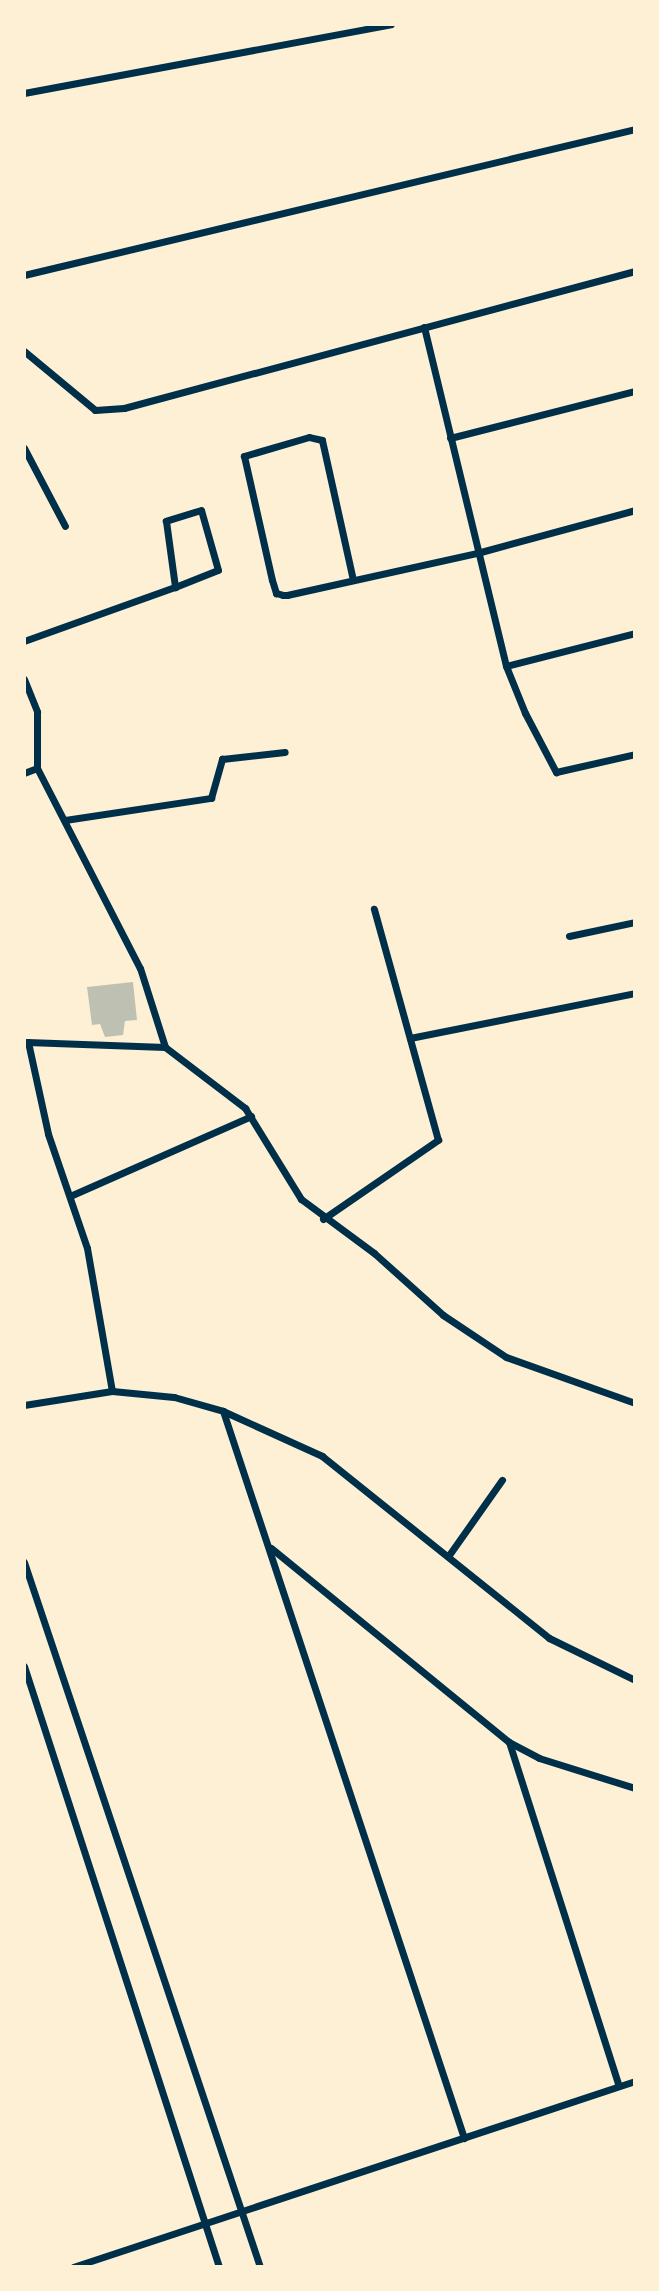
<!DOCTYPE html>
<html>
<head>
<meta charset="utf-8">
<style>
  body { margin:0 }
  #map { position:relative; width:659px; height:2291px; overflow:hidden; background:#fdf0d5; font-family:Jost,sans-serif }
  div>[style] { position:absolute }
  [style*='--x'] { left:calc(var(--x)*1px); top:calc(var(--y)*1px); width:calc(var(--w)*1px); rotate:calc(var(--a)*1deg) }
  .building>* { inset:0; background:#bec0b2 }
  .minor>* { height:7px; margin:-3.5px; padding:0 3.5px; transform-origin:3.5px; border-radius:3.5px; background:#003049 }
  span { translate:-50% -50%; white-space:nowrap; text-align:center; line-height:1.15; -webkit-text-stroke:8px #fdf0d5; paint-order:stroke }
  .frame { position:absolute; inset:0; border:26px solid #fdf0d5; pointer-events:none }
</style>
</head>
<body>
<div id="map">
  <div class="building">
    <i style="clip-path:polygon(133px 982px,137px 1020px,125px 1021px,123px 1035px,105px 1037px,100px 1024px,92px 1025px,87px 987px)"></i>
  </div>
  <div class="minor">
    <i style="--x:24;--y:93;--w:373;--a:-10.6"></i>
    <i style="--x:24;--y:275;--w:628;--a:-13.44"></i>
    <i style="--x:424;--y:327;--w:349;--a:76.4"></i>
    <i style="--x:506;--y:666;--w:51;--a:68"></i>
    <i style="--x:525;--y:713;--w:67;--a:62.3"></i>
    <i style="--x:556;--y:772;--w:81;--a:-12.8"></i>
    <i style="--x:24;--y:351;--w:92;--a:39.7"></i>
    <i style="--x:95;--y:410;--w:29;--a:-4"></i>
    <i style="--x:124;--y:408;--w:529;--a:-15.01"></i>
    <i style="--x:450;--y:438;--w:191;--a:-14.3"></i>
    <i style="--x:24;--y:448;--w:88;--a:62.3"></i>
    <i style="--x:353;--y:580;--w:143;--a:-102.5"></i>
    <i style="--x:322;--y:440;--w:13;--a:-167"></i>
    <i style="--x:309;--y:437;--w:68;--a:163.7"></i>
    <i style="--x:244;--y:456;--w:127;--a:77.3"></i>
    <i style="--x:272;--y:580;--w:14;--a:73"></i>
    <i style="--x:276;--y:593;--w:7;--a:16"></i>
    <i style="--x:283;--y:595;--w:4;--a:0"></i>
    <i style="--x:287;--y:595;--w:195;--a:-12.5"></i>
    <i style="--x:477;--y:553;--w:164;--a:-15.2"></i>
    <i style="--x:24;--y:641;--w:160;--a:-19.7"></i>
    <i style="--x:175;--y:587;--w:46;--a:-21.6"></i>
    <i style="--x:218;--y:570;--w:62;--a:-105.8"></i>
    <i style="--x:201;--y:510;--w:37;--a:163"></i>
    <i style="--x:166;--y:521;--w:67;--a:82.2"></i>
    <i style="--x:506;--y:666;--w:133;--a:-14.3"></i>
    <i style="--x:24;--y:679;--w:35;--a:68"></i>
    <i style="--x:37;--y:712;--w:56;--a:90"></i>
    <i style="--x:37;--y:768;--w:225;--a:62.8"></i>
    <i style="--x:140;--y:968;--w:83;--a:72.4"></i>
    <i style="--x:24;--y:773;--w:14;--a:-21"></i>
    <i style="--x:65;--y:820;--w:148;--a:-8.6"></i>
    <i style="--x:211;--y:798;--w:41;--a:-74.2"></i>
    <i style="--x:222;--y:759;--w:63;--a:-6.3"></i>
    <i style="--x:569;--y:936;--w:67;--a:-12"></i>
    <i style="--x:410;--y:1038;--w:229;--a:-11.3"></i>
    <i style="--x:27;--y:1042;--w:138;--a:2.1"></i>
    <i style="--x:28;--y:1042;--w:94;--a:77.7"></i>
    <i style="--x:48;--y:1134;--w:120;--a:71.1"></i>
    <i style="--x:87;--y:1248;--w:145;--a:80.1"></i>
    <i style="--x:165;--y:1047;--w:101;--a:37.3"></i>
    <i style="--x:245;--y:1108;--w:107;--a:58.4"></i>
    <i style="--x:301;--y:1199;--w:91;--a:36.5"></i>
    <i style="--x:374;--y:1253;--w:93;--a:41.9"></i>
    <i style="--x:443;--y:1315;--w:76;--a:33.7"></i>
    <i style="--x:506;--y:1357;--w:137;--a:19.6"></i>
    <i style="--x:70;--y:1196;--w:198;--a:-23.8"></i>
    <i style="--x:323;--y:1219;--w:140;--a:-34.5"></i>
    <i style="--x:438;--y:1140;--w:240;--a:-105.5"></i>
    <i style="--x:24;--y:1405;--w:89;--a:-9"></i>
    <i style="--x:112;--y:1391;--w:62;--a:5.5"></i>
    <i style="--x:174;--y:1397;--w:51;--a:15.9"></i>
    <i style="--x:223;--y:1411;--w:109;--a:24.4"></i>
    <i style="--x:322;--y:1456;--w:291;--a:38.7"></i>
    <i style="--x:549;--y:1638;--w:96;--a:26"></i>
    <i style="--x:223;--y:1411;--w:766;--a:71.66"></i>
    <i style="--x:271;--y:1548;--w:307;--a:39.2"></i>
    <i style="--x:509;--y:1742;--w:34;--a:28"></i>
    <i style="--x:539;--y:1758;--w:101;--a:17.4"></i>
    <i style="--x:449;--y:1555;--w:92;--a:-54.8"></i>
    <i style="--x:24;--y:1562;--w:743;--a:71.49"></i>
    <i style="--x:24;--y:1666;--w:632;--a:72.02"></i>
    <i style="--x:509;--y:1742;--w:361;--a:72.3"></i>
    <i style="--x:73;--y:2267;--w:592;--a:-18.31"></i>
  </div>
  <div class="frame"></div>
</div>
</body>
</html>
